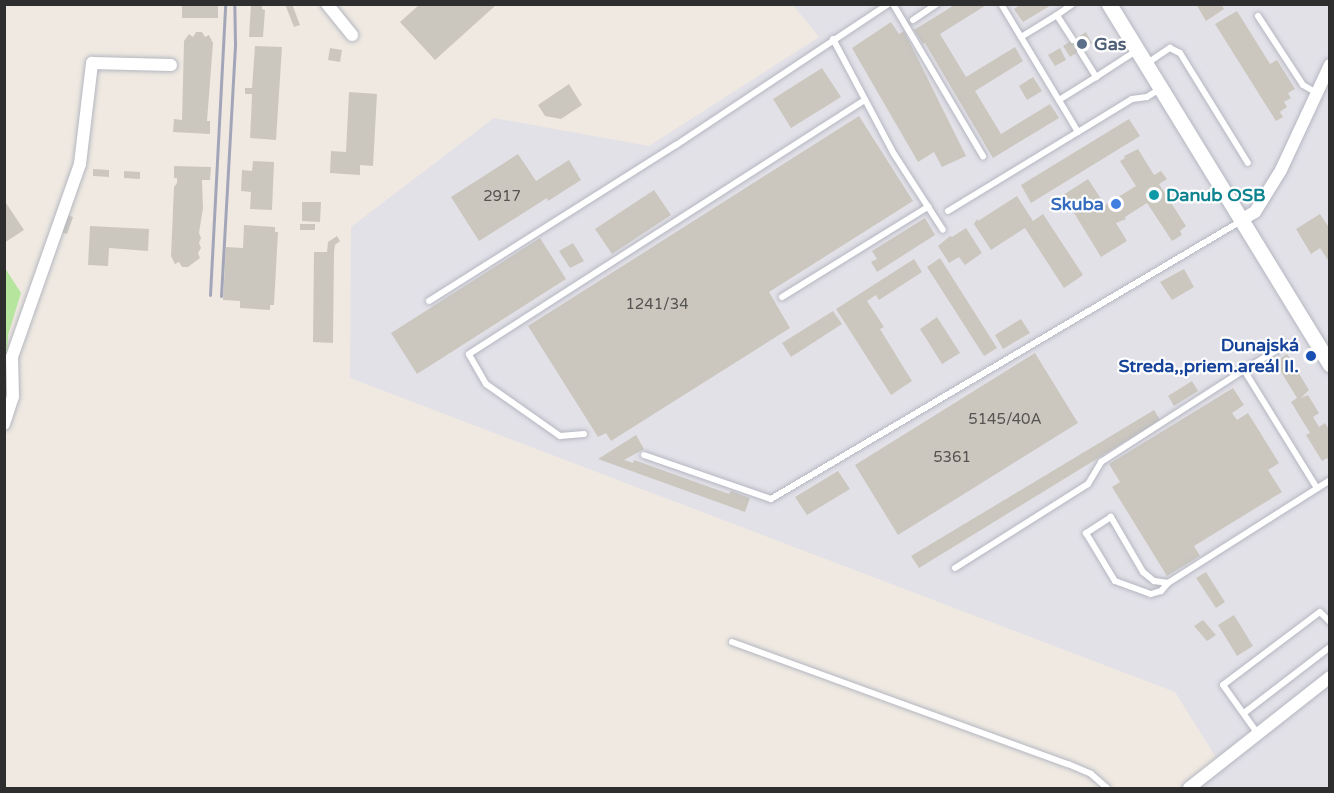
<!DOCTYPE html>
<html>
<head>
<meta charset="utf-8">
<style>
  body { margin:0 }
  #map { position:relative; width:1334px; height:793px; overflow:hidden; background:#efe9e1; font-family:"Varela Round",sans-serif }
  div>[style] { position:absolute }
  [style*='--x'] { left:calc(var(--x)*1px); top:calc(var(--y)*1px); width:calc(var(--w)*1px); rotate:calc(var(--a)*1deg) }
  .industrial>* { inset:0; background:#e3e1e8 }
  .green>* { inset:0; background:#b6e59e }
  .building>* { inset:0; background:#cbc7bf }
  .roads { filter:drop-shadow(0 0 2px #b4b7c1) drop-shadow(0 0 2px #b4b7c1) }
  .service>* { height:6px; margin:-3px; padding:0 3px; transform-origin:3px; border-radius:3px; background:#fff }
  .minor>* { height:12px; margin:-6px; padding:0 6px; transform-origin:6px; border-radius:6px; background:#fff }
  .tertiary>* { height:15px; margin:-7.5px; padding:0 7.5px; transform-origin:7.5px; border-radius:7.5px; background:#fff }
  .rail>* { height:3px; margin:-1.5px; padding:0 1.5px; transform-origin:1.5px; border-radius:1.5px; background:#a3a6b8 }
  .dots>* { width:16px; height:16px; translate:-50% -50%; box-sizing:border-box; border:3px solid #fff; border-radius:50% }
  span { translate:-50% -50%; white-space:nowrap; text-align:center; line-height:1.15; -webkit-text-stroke:4.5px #fff; paint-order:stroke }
  .number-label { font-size:15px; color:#555452 }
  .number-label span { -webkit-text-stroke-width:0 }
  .service-label { font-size:18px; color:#4e5e75; font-weight:700 }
  .left { translate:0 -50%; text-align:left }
  .culture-label { font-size:18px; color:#0d838f; font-weight:700 }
  .shop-label { font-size:18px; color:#366cbe; font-weight:700 }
  .right { translate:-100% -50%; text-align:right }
  .transit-label { font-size:18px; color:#164399; font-weight:700 }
  .frame { position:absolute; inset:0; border:6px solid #2e2e2e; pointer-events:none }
</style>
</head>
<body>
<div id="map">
  <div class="industrial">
    <i style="clip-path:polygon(793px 5px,1329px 5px,1329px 788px,1193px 788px,1222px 767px,1175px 692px,350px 378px,351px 227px,494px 118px,649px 146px,819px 37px)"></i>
  </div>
  <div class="green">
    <i style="clip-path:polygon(5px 268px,21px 293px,8px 335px,5px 422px)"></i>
  </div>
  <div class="building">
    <i style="clip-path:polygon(182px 4px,218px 4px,218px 18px,182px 18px)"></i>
    <i style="clip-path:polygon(285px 4px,292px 4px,300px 25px,294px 27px)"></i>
    <i style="clip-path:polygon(956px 4px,988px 4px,940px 34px,966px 77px,1015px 47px,1023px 61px,975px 91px,1001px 134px,1050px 104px,1059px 118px,993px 158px,925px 43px,923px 44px,914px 30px)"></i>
    <i style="clip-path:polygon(1021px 4px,1053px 4px,1023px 22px,1014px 9px)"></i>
    <i style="clip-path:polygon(1196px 4px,1221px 4px,1224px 9px,1206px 21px)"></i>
    <i style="clip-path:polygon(251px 5px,262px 5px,262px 9px,265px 10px,263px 37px,249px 37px)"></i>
    <i style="clip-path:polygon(419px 5px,496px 5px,435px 60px,400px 22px)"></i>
    <i style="clip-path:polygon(1237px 11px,1270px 64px,1277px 60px,1295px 89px,1288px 93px,1291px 98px,1284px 102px,1287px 107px,1280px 112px,1283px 117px,1276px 121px,1215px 24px)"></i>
    <i style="clip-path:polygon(891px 22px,899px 34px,904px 31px,966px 156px,942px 167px,934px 152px,918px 162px,852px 48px)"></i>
    <i style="clip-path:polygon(196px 32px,202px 32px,205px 37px,209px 35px,213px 43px,207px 121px,210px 121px,210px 134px,173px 132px,174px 119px,182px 120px,184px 41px,189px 34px,193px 37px)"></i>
    <i style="clip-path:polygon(1086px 32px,1092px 43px,1070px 57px,1063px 46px)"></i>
    <i style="clip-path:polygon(255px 46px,282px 47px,276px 140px,250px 138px,252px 97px,252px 94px,245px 94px,245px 88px,252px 88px)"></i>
    <i style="clip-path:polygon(330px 48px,342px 50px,340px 62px,328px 60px)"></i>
    <i style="clip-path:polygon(1060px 48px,1066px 60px,1055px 66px,1048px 55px)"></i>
    <i style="clip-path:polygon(822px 68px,841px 97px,791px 128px,773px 99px)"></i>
    <i style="clip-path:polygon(1033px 77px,1042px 91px,1027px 100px,1019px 86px)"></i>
    <i style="clip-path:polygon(569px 84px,582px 105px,561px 119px,545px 116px,538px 105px)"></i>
    <i style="clip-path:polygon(349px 92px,377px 94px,373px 166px,360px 165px,360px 175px,330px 173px,331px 151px,346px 152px)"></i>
    <i style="clip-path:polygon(859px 116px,913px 201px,769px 292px,790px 328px,611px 441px,606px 433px,598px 437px,528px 326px)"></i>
    <i style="clip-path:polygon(1129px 119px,1140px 136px,1031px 203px,1021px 185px)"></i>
    <i style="clip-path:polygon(1138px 149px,1154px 175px,1161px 171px,1167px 179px,1159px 184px,1186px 226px,1180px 231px,1182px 235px,1172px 241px,1147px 203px,1125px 217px,1126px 219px,1116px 223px,1127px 241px,1101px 257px,1063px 195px,1088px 179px,1105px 205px,1136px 186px,1120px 161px,1125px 158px,1124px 156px)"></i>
    <i style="clip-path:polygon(518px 154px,536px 181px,569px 160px,581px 180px,548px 201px,547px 198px,479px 241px,451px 197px)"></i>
    <i style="clip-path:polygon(253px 161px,274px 162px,272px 210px,250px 209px,251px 192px,241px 191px,242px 170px,252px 171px)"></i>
    <i style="clip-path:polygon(174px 166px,211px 167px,210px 180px,202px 180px,203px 208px,199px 233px,201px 238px,199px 243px,201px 248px,198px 253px,200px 258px,188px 267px,182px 267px,179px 262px,175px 264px,171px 256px,174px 187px,177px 183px,177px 178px,174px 178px)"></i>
    <i style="clip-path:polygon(93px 169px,109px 170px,109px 177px,93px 176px)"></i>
    <i style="clip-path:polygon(124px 171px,140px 172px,140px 179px,124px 178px)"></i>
    <i style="clip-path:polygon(654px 190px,671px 215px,612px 254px,595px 229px)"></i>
    <i style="clip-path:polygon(1017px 196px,1033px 221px,1043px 214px,1083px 275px,1064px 288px,1025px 228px,991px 250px,974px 224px,977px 219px,978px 221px)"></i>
    <i style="clip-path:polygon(4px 200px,24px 230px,4px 243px)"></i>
    <i style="clip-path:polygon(302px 202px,321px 202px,320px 222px,302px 221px)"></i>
    <i style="clip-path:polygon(1320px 214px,1330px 229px,1330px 263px,1320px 248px,1311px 254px,1296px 229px)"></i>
    <i style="clip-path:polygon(67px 215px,73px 217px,67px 234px,61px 232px)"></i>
    <i style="clip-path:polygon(925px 218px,935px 235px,877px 272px,871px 262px,877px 259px,872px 251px)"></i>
    <i style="clip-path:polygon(300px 224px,315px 224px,315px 230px,300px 230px)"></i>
    <i style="clip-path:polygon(244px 225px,275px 227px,275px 232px,278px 232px,274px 305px,270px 305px,270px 310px,240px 308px,240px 301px,223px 300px,226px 247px,243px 248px)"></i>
    <i style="clip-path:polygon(90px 226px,149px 229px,148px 251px,109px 248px,108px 266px,88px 265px)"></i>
    <i style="clip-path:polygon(966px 228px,982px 253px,965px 265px,959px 257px,949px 263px,938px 246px,950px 236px,952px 237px)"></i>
    <i style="clip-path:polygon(337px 236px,340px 241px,335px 245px,334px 252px,333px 343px,313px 342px,314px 252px,327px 252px,328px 242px)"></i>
    <i style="clip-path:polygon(540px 238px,566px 279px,417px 374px,391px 333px)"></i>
    <i style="clip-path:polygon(573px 243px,584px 261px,570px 268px,559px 251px)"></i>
    <i style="clip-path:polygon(940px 258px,997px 348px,984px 356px,927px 267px)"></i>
    <i style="clip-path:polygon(914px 259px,922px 272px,879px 300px,876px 295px,867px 301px,884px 327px,880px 329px,912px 381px,891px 395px,836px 309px)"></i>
    <i style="clip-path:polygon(1184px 269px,1194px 287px,1172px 300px,1160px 282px)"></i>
    <i style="clip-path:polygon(833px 311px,842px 324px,791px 357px,782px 343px)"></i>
    <i style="clip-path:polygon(937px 317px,960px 353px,942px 364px,920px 329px)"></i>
    <i style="clip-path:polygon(1021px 319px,1030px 333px,1003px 349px,995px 335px)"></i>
    <i style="clip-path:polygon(1035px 353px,1078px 423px,898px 535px,855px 465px)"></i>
    <i style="clip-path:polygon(1287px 354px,1309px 390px,1301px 398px,1308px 395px,1319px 413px,1313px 417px,1319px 427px,1325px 423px,1330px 431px,1330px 463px,1327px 458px,1322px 461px,1306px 435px,1310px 433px,1291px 402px,1297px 398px,1275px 362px)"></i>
    <i style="clip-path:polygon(1192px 381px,1198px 391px,1174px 406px,1168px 396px)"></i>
    <i style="clip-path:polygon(1233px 388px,1244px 405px,1232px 413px,1237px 420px,1248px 413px,1279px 463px,1268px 470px,1282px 492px,1194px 546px,1200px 556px,1167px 576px,1112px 487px,1120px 482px,1109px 464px)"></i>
    <i style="clip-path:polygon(1154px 410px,1160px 420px,919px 568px,911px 556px)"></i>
    <i style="clip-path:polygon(636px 435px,644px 449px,624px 460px,633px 463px,634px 460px,729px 494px,731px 491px,750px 498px,745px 512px,598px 459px)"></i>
    <i style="clip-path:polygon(838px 471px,850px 489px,807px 515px,795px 497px)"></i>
    <i style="clip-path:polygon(1206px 572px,1225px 602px,1216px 608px,1196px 578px)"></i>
    <i style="clip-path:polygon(1234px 615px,1253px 646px,1237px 656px,1218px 625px)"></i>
    <i style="clip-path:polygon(1203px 620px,1216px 635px,1207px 641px,1194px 626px)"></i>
  </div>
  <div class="roads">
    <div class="service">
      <i style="--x:893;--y:4;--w:177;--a:59.4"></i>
      <i style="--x:1258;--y:16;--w:82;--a:56.9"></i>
      <i style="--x:1303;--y:85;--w:16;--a:30"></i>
      <i style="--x:913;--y:20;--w:29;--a:-34"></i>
      <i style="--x:1021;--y:37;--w:42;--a:-31.4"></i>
      <i style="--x:833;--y:39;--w:130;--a:62.1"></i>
      <i style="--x:894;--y:154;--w:90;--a:57.2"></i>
      <i style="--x:1073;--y:40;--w:30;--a:-123"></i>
      <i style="--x:1057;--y:15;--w:19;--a:-35"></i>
      <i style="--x:1080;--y:51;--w:31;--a:58"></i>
      <i style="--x:1096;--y:77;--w:48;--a:-33"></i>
      <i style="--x:1146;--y:64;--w:29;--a:-34"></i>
      <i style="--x:1170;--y:48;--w:11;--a:27"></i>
      <i style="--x:1180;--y:53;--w:129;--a:58.3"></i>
      <i style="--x:1059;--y:100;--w:44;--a:-31.9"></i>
      <i style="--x:1078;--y:132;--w:63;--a:-31.4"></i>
      <i style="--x:1132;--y:99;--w:15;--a:-8"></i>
      <i style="--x:1147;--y:97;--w:15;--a:-32"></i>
      <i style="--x:948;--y:211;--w:152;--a:-31.3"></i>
      <i style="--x:1078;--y:132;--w:149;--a:-121"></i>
      <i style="--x:782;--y:297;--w:172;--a:-31.7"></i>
      <i style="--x:429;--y:301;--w:292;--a:-32.3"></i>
      <i style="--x:676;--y:145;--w:255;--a:-33.6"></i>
      <i style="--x:1244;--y:370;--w:48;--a:-31.4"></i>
      <i style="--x:584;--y:434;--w:24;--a:175"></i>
      <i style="--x:560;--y:436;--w:90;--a:-144.9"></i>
      <i style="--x:486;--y:384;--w:34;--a:-120"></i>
      <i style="--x:469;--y:354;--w:470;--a:-32.7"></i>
      <i style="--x:644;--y:455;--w:134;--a:19.1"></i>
      <i style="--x:771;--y:499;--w:546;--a:-30.6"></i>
      <i style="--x:955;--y:568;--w:157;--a:-32.3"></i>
      <i style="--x:1088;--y:484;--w:26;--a:-59"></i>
      <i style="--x:1101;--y:462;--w:170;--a:-32.8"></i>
      <i style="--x:1244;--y:370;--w:139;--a:58.3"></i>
      <i style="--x:1168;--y:583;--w:14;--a:-172"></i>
      <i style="--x:1154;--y:581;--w:14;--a:-141"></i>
      <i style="--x:1143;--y:572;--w:64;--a:-120.2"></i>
      <i style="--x:1111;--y:517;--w:30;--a:147"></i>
      <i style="--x:1086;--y:533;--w:56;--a:58.9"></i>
      <i style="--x:1115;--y:581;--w:38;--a:20"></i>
      <i style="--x:1151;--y:594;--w:10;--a:-17"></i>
      <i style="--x:1161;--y:591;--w:11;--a:-49"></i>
      <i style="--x:1168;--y:583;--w:192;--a:-32.4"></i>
      <i style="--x:732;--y:642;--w:357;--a:20"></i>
      <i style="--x:1068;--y:764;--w:25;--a:23"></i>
      <i style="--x:1091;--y:774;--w:21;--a:41"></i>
      <i style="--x:1244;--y:713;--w:108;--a:-37.5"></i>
      <i style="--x:1258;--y:734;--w:60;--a:-125.5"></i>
      <i style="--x:1223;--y:685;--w:121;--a:-37"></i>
      <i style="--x:1320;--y:612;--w:14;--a:45"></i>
    </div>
    <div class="minor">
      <i style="--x:327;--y:4;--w:40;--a:51"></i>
      <i style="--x:1241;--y:220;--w:16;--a:-30"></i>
      <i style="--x:1255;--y:212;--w:49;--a:-58.2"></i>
      <i style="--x:1281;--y:170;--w:116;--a:-65"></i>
      <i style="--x:4;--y:424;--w:28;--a:-72"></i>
      <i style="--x:13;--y:397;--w:40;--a:-91.4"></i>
      <i style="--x:12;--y:357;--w:205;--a:-70.6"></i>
      <i style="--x:80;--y:164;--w:102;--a:-83.2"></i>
      <i style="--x:92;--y:63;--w:79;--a:1.5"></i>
      <i style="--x:1189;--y:788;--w:179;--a:-38.2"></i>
    </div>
    <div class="tertiary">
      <i style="--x:1109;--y:4;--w:423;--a:58.5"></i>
    </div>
  </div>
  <div class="rail">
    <i style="--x:210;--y:295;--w:291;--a:-87"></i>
    <i style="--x:221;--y:296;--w:253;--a:-86.8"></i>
    <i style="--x:235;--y:43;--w:39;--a:-91"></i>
  </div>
  <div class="dots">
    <i style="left:1082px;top:44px;background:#5c6f8a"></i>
    <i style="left:1154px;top:195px;background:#0f9aa8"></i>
    <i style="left:1116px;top:204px;background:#3f7fe0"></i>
    <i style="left:1311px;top:356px;background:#1a4fb4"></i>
  </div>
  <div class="number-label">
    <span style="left:502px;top:197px">2917</span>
    <span style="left:657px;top:305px">1241/34</span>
    <span style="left:1005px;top:420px">5145/40A</span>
    <span style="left:952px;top:458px">5361</span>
  </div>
  <div class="service-label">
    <span class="left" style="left:1094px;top:44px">Gas</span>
  </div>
  <div class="culture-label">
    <span class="left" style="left:1166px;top:195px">Danub OSB</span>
  </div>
  <div class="shop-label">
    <span class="right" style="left:1104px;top:204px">Skuba</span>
  </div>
  <div class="transit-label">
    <span class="right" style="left:1299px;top:356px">Dunajská<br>Streda,,priem.areál II.</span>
  </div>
  <div class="frame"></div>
</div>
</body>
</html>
